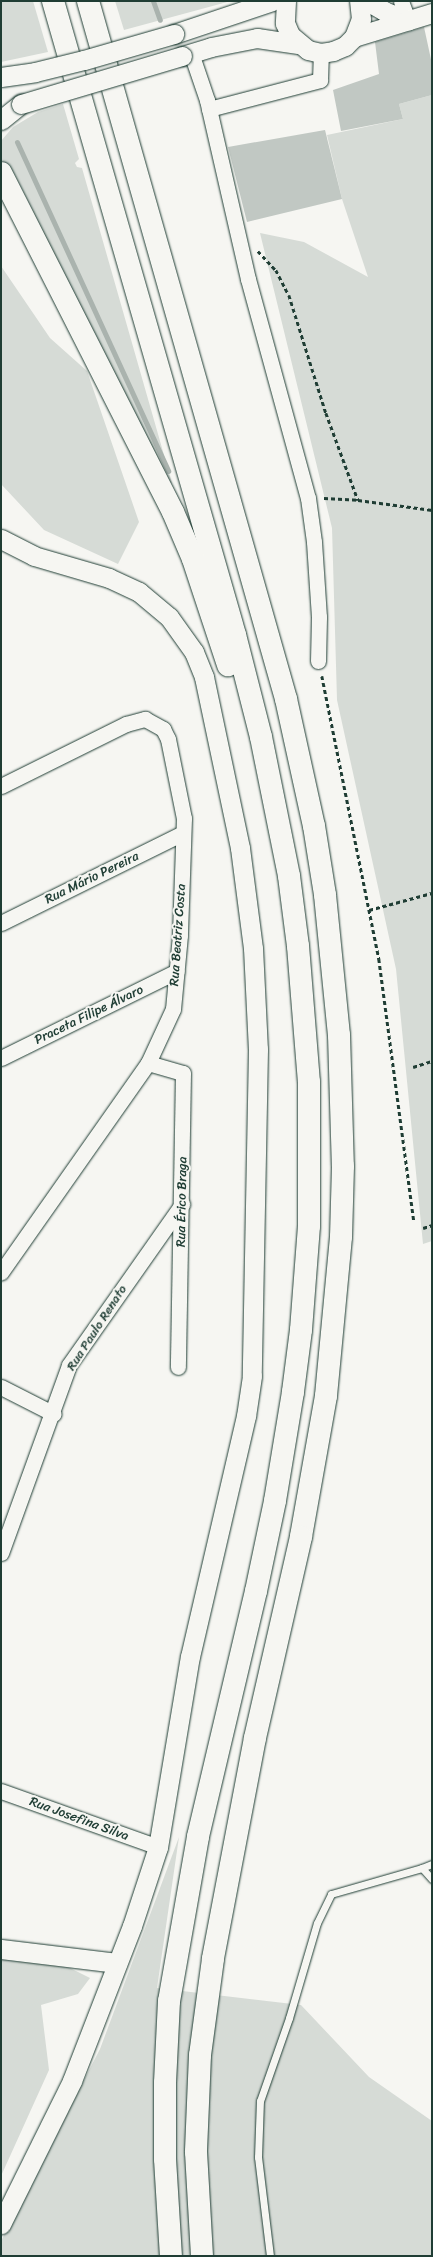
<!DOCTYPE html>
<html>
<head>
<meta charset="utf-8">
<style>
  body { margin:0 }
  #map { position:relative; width:433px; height:2257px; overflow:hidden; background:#f6f6f2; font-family:Sriracha,sans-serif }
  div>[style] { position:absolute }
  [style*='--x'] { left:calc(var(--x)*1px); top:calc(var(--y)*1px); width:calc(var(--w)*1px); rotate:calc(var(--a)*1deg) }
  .green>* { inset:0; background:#d6dbd6 }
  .stream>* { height:5px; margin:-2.5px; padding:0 2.5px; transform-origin:2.5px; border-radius:2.5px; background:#aab3ae }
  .building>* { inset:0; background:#c1c8c3 }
  .path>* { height:2.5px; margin-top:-1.25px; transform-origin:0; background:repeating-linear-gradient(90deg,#1f3d34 0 4px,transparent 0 7px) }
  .roads { filter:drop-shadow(0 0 1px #1f3d34) drop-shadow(0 0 1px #1f3d34) }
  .service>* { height:7px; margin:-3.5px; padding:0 3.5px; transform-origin:3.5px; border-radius:3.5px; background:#f6f6f2 }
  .minor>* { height:15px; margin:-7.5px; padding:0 7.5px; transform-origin:7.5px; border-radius:7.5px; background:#f6f6f2 }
  .tertiary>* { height:19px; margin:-9.5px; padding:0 9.5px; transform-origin:9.5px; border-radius:9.5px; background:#f6f6f2 }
  .motorway>* { height:22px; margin:-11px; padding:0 11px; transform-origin:11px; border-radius:11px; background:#f6f6f2 }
  .bridges { filter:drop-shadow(0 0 1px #1f3d34) drop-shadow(0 0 1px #1f3d34) }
  .tertiary-bridge>* { height:19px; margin:-9.5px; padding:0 9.5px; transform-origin:9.5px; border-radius:9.5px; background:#f6f6f2 }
  span { translate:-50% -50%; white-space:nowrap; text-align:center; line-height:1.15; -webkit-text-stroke:4px #f6f6f2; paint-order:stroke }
  .street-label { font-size:13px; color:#1f3d34 }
  .frame { position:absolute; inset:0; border:2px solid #1f3d34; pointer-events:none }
</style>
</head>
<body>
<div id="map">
  <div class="green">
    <i style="clip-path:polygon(1px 1px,33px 1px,48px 52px,1px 62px)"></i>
    <i style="clip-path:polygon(115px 1px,231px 1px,124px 30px)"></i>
    <i style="clip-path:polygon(432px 95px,432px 1241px,423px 1244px,396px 969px,337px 700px,332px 528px,260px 233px,304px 242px,368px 277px,342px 199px,327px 135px,403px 119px,399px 104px)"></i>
    <i style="clip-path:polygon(63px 104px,79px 159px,75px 163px,77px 167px,82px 168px,172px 483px,169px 484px,15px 175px,1px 159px,1px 141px,13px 127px,38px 112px)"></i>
    <i style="clip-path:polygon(1px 266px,50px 338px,87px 371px,139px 522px,118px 564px,44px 530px,1px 484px)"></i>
    <i style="clip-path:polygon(179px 1837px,157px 1988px,301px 2005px,369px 2077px,432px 2121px,432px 2256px,1px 2256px,1px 2241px,100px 2049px)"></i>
    <i style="clip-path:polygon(1px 1956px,68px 1967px,90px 1978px,78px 1994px,41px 2005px,49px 2070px,1px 2176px)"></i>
  </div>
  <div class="stream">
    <i style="--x:153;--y:1;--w:20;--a:70"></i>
    <i style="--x:17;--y:142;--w:362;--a:65.3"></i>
  </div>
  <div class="building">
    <i style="clip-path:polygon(424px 27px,432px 64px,432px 95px,399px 104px,403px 119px,341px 131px,333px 90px,379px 74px,375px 42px)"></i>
    <i style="clip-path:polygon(325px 130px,342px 199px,247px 222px,228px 147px)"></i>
  </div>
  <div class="path">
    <i style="--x:258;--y:251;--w:26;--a:47"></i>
    <i style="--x:276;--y:270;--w:28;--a:63"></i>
    <i style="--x:289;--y:295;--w:124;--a:72.6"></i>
    <i style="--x:326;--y:413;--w:93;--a:69.8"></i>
    <i style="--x:358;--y:500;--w:75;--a:7.7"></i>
    <i style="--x:324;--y:498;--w:34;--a:3"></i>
    <i style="--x:322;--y:676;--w:289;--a:78.6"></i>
    <i style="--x:379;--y:959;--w:264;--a:82.4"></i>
    <i style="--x:369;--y:910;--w:65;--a:-15.1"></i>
    <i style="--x:413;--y:1067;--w:20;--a:-18"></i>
    <i style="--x:423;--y:1228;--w:9;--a:-18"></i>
  </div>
  <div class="roads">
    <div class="service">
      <i style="--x:422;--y:1868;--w:11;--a:-22"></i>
      <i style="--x:270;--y:2256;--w:100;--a:-96.9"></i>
      <i style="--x:258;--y:2157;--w:56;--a:-88"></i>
      <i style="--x:260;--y:2101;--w:88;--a:-70.7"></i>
      <i style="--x:289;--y:2018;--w:99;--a:-73.6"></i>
      <i style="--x:317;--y:1923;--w:32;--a:-64"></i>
      <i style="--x:331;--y:1894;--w:95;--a:-15.9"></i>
      <i style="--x:422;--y:1868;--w:15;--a:48"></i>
    </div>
    <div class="minor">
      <i style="--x:401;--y:1;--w:20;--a:70"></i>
      <i style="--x:191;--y:53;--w:50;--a:71.2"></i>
      <i style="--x:207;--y:100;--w:184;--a:77.1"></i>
      <i style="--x:248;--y:279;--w:227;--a:74.7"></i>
      <i style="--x:308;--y:498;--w:44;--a:82.2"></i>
      <i style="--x:314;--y:542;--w:75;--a:86.2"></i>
      <i style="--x:319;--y:617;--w:44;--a:91.3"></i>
      <i style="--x:209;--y:109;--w:115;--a:-14.6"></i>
      <i style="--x:320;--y:80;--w:27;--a:-88"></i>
      <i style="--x:1;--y:786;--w:140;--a:-26.4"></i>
      <i style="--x:126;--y:724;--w:20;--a:-15"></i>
      <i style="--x:145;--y:719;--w:21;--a:29"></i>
      <i style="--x:163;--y:729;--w:11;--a:63"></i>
      <i style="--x:168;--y:739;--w:81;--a:78.6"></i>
      <i style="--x:184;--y:818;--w:117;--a:92"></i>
      <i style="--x:180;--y:935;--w:74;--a:95.4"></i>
      <i style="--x:173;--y:1009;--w:60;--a:114.8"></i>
      <i style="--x:148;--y:1063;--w:256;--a:125.1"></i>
      <i style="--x:1;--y:923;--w:203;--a:-26.3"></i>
      <i style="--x:1;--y:1058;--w:196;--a:-26.3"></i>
      <i style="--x:148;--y:1063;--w:36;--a:16"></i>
      <i style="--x:183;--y:1073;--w:294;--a:91"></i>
      <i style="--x:1;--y:1387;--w:59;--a:27"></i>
      <i style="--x:1;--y:1553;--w:200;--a:-70.1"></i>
      <i style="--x:69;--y:1365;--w:197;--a:-54.9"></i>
      <i style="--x:1;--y:1791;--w:167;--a:19.6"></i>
    </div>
    <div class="tertiary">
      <i style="--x:286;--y:1;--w:22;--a:93"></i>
      <i style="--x:285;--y:23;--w:13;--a:67"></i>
      <i style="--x:290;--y:35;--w:23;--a:40"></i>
      <i style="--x:308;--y:50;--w:13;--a:13"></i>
      <i style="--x:321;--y:53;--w:12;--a:-9"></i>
      <i style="--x:333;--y:51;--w:13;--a:-23"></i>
      <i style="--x:345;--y:46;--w:13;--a:-45"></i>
      <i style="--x:354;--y:37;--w:19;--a:-69"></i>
      <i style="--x:361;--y:19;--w:18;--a:-96"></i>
      <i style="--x:367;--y:1;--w:20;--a:30"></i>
      <i style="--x:384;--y:11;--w:26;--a:21"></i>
      <i style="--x:174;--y:34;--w:103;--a:-18.6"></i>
      <i style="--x:354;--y:37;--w:82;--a:-17.1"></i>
      <i style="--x:182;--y:56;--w:30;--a:-17"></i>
      <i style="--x:211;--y:47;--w:47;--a:-11.1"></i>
      <i style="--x:257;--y:38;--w:40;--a:8.5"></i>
      <i style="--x:1;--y:120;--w:26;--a:-39"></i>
      <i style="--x:1;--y:539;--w:37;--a:27"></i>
      <i style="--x:34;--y:556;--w:78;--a:16.3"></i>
      <i style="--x:109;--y:578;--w:33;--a:25"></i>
      <i style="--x:139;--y:592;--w:39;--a:40"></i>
      <i style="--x:169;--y:617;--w:43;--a:54.5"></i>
      <i style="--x:194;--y:652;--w:27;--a:68"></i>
      <i style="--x:204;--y:677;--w:175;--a:78.1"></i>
      <i style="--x:240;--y:848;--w:101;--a:82.6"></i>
      <i style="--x:253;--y:948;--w:101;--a:87.2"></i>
      <i style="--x:258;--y:1049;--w:327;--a:91.1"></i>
      <i style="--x:252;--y:1376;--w:40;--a:98.5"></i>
      <i style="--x:246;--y:1416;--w:246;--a:103.1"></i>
      <i style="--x:190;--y:1656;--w:194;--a:99.5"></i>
      <i style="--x:158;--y:1847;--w:83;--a:108.2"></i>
      <i style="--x:132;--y:1926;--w:166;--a:111.2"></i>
      <i style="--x:72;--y:2081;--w:160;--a:116.4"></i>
      <i style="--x:1;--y:1949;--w:117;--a:6.9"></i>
    </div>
    <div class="motorway">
      <i style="--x:53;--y:1;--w:660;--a:73.98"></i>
      <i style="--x:235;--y:635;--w:105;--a:75.7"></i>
      <i style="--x:261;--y:737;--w:142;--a:78.6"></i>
      <i style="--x:289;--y:876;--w:71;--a:82.7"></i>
      <i style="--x:298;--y:946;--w:136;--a:85.4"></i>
      <i style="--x:309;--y:1082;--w:144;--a:90"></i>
      <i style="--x:309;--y:1226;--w:104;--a:94.4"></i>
      <i style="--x:301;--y:1330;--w:63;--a:97.4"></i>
      <i style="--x:293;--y:1392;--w:110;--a:99.4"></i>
      <i style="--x:275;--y:1501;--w:92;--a:101.9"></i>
      <i style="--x:256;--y:1591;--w:253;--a:103.3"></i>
      <i style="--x:198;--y:1837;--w:167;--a:100"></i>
      <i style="--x:169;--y:2001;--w:82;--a:92.8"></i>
      <i style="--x:165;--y:2083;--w:76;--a:90"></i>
      <i style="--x:165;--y:2159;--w:97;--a:86.5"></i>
      <i style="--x:88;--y:1;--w:726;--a:74.16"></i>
      <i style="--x:286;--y:699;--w:130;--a:77.6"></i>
      <i style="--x:314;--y:826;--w:70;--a:80.9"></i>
      <i style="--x:325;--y:895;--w:141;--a:84.3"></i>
      <i style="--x:339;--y:1035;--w:131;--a:88.3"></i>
      <i style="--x:343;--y:1166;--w:71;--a:91.6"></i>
      <i style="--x:341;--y:1237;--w:160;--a:95.4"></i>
      <i style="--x:326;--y:1396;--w:143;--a:100.1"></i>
      <i style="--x:301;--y:1537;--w:206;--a:102.9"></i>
      <i style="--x:255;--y:1738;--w:225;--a:100.8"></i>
      <i style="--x:213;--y:1959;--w:97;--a:97.7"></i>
      <i style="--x:200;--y:2055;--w:97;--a:92.4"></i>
      <i style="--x:196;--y:2152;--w:104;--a:86.7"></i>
      <i style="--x:1;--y:173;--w:380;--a:63.1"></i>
      <i style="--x:173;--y:512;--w:51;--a:66.9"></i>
      <i style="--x:193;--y:559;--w:112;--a:71.7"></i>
    </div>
  </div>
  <div class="bridges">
    <div class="tertiary-bridge">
      <i style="--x:1;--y:77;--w:34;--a:-8"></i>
      <i style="--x:35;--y:72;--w:50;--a:-13.8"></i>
      <i style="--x:84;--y:60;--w:94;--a:-16.1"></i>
      <i style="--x:21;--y:104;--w:168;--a:-16.6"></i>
    </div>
  </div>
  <div class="street-label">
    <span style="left:92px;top:878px;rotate:-26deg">Rua Mário Pereira</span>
    <span style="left:178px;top:935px;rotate:-86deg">Rua Beatriz Costa</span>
    <span style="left:89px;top:1015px;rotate:-26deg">Praceta Filipe Álvaro</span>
    <span style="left:182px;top:1202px;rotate:-89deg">Rua Érico Braga</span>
    <span style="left:97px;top:1328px;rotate:-57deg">Rua Paulo Renato</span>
    <span style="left:79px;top:1819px;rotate:20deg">Rua Josefina Silva</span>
  </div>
  <div class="frame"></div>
</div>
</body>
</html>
